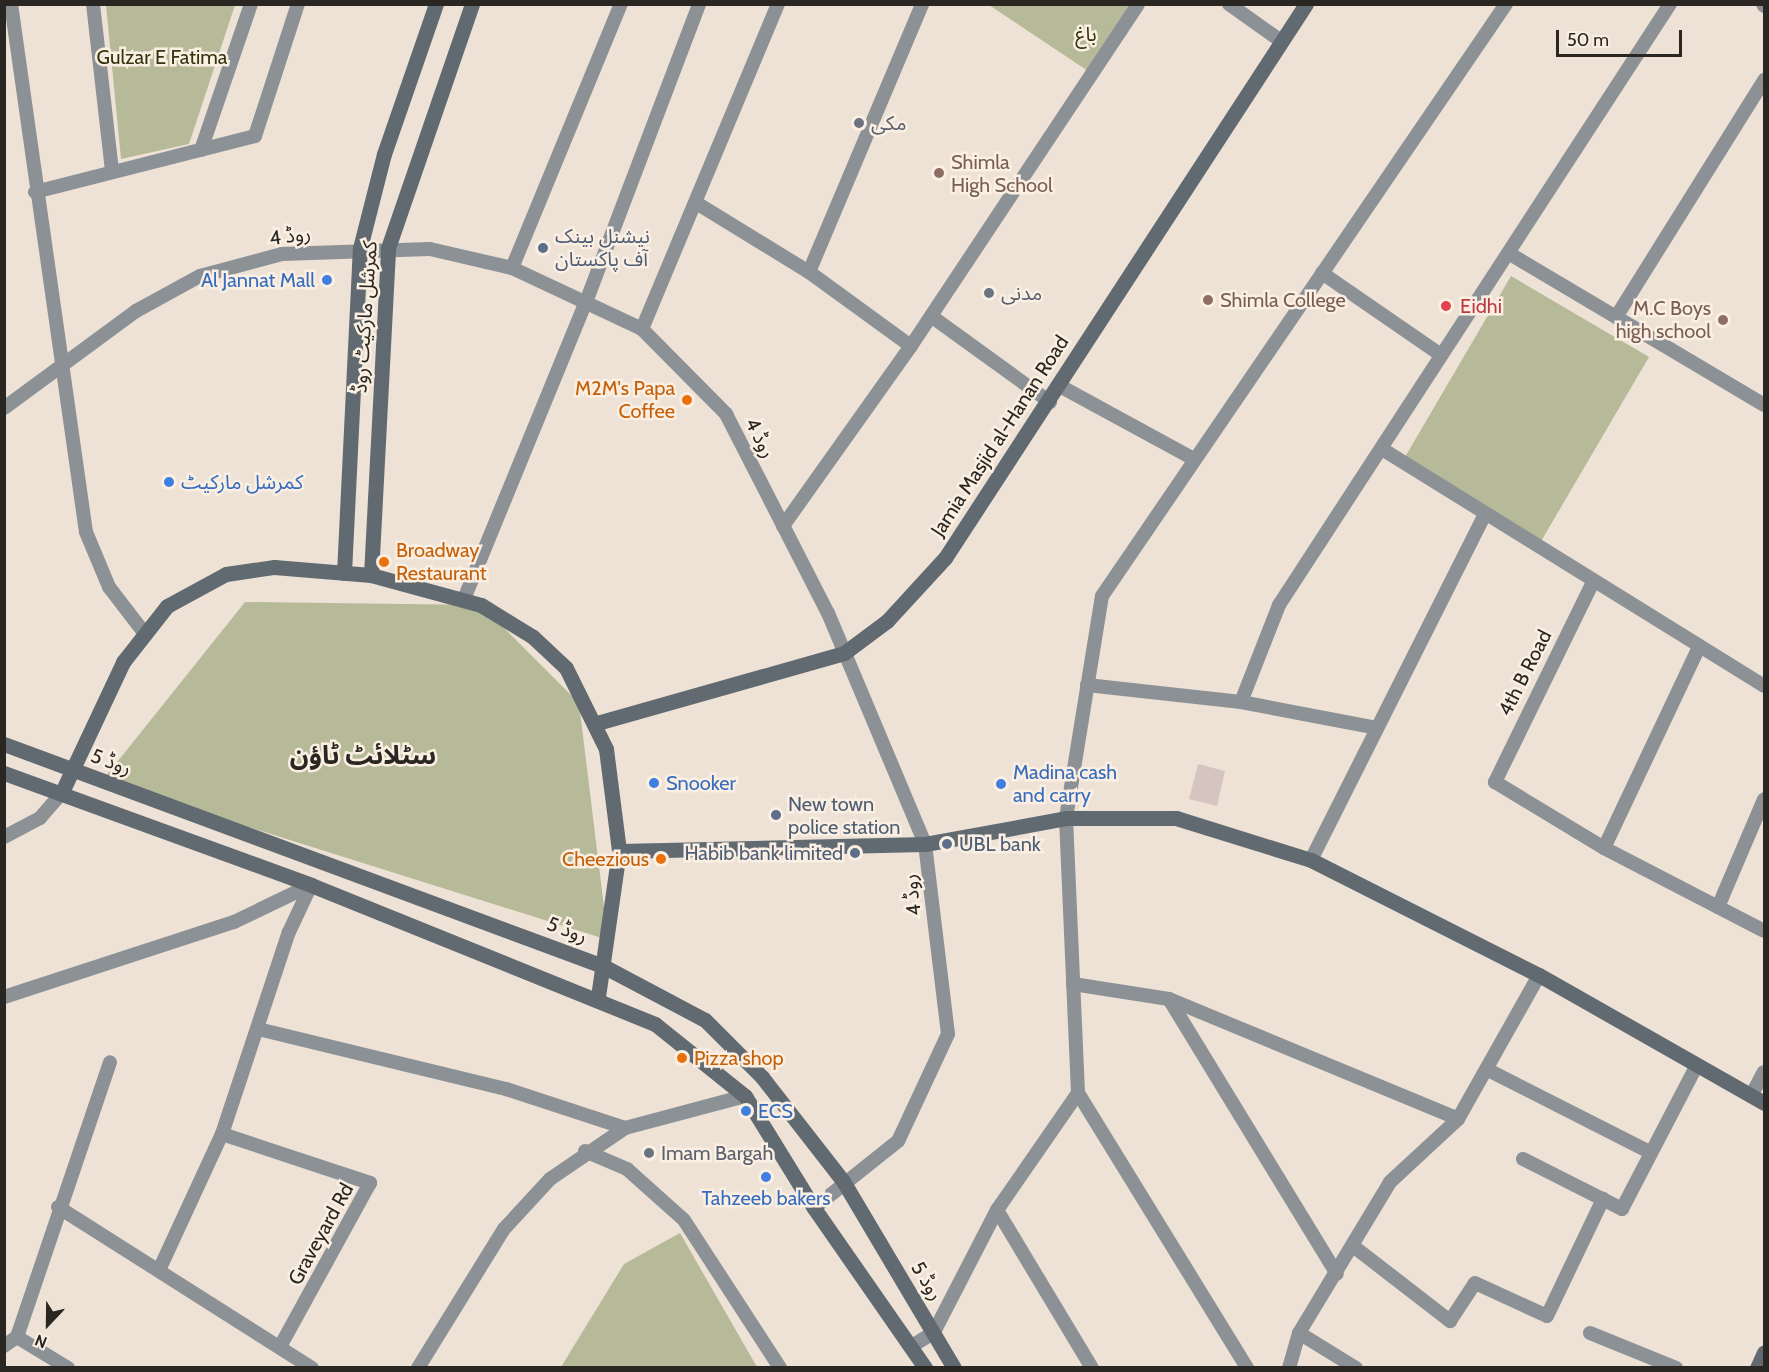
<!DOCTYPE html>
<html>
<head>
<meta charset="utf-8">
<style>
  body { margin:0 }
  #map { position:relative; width:1769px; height:1372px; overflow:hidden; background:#ede2d5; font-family:Cabin,"Noto Sans Arabic",sans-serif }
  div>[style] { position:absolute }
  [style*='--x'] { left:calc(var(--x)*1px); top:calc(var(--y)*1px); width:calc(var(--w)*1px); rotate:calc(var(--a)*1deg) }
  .green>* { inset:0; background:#b6ba99 }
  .building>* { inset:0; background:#d6c4c1 }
  .street>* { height:14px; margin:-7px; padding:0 7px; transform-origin:7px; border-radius:7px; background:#8c9196 }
  .secondary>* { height:15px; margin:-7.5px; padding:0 7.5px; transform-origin:7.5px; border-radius:7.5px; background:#626a71 }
  .dots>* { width:16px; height:16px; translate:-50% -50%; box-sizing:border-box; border:3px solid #faefe2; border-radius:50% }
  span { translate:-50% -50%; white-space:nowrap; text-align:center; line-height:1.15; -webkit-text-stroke:5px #faefe2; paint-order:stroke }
  .park-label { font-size:20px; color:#32350d }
  .worship-label { font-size:20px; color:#5b616d }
  .left { translate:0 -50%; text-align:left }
  .education-label { font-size:20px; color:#785e54 }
  .right { translate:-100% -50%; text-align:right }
  .street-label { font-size:20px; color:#2a2621 }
  .service-label { font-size:20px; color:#4e5e75 }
  .shop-label { font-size:20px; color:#366cbe }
  .health-label { font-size:20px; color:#be3a42 }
  .food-label { font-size:20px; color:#c56008 }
  .district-label { font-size:26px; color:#2a2621; font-weight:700 }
  .frame { position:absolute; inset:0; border:6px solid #2a2621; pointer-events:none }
  .north { position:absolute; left:18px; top:1294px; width:60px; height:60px; -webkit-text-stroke:4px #faefe2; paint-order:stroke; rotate:202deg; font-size:16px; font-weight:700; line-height:24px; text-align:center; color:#2a2621 }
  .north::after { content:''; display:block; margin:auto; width:21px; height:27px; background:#2a2621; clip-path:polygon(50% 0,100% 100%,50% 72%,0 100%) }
  .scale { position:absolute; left:1556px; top:30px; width:126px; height:27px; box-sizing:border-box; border:3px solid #2a2621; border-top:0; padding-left:8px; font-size:18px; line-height:21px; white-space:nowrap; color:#2a2621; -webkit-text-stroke:4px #faefe2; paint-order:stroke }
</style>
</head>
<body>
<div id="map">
  <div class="green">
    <i style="clip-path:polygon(106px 5px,235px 5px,189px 144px,121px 159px)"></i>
    <i style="clip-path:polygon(989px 5px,1139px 5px,1094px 75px)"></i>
    <i style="clip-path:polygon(1511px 276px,1649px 357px,1540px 543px,1405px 457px)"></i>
    <i style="clip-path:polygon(245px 602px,481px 605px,579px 703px,608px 940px,102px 781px)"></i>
    <i style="clip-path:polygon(680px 1233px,757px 1367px,561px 1367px,624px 1264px)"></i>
  </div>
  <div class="building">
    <i style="clip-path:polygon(1198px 764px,1225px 771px,1217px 806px,1189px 799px)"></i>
  </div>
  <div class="street">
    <i style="--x:11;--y:4;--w:533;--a:81.92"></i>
    <i style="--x:86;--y:532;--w:60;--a:67.3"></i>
    <i style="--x:109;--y:587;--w:59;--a:52.5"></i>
    <i style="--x:93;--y:4;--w:167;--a:83.5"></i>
    <i style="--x:1229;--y:4;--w:64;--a:35.4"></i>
    <i style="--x:1763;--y:4;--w:2;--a:63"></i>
    <i style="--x:201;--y:150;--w:154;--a:-71.1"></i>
    <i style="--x:35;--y:192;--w:227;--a:-14.3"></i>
    <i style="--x:255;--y:136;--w:139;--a:-72"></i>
    <i style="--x:698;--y:204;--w:130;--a:31.5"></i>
    <i style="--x:809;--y:272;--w:126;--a:36"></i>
    <i style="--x:1510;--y:254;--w:295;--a:30.7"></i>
    <i style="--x:512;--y:268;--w:286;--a:-67.6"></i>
    <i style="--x:809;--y:272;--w:291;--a:-67.1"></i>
    <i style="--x:1322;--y:273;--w:145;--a:34.6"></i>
    <i style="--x:1618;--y:314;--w:276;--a:-58"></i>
    <i style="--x:931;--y:316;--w:147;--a:35.9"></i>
    <i style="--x:642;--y:329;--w:352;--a:-67.3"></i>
    <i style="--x:1058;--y:385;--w:155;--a:28.6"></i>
    <i style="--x:4;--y:408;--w:164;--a:-36.3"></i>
    <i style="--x:136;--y:311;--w:73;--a:-28.7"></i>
    <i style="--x:200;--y:276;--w:85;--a:-15"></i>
    <i style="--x:282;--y:254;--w:148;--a:-1.9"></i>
    <i style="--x:430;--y:249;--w:84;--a:13"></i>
    <i style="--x:512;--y:268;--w:144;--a:25.1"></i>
    <i style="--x:642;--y:329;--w:120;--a:45.3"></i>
    <i style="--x:726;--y:414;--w:224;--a:62.9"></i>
    <i style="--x:828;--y:613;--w:251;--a:67.2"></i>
    <i style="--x:925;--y:844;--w:191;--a:83.1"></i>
    <i style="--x:948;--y:1034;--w:118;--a:115"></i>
    <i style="--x:898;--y:1141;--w:107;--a:141.4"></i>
    <i style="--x:1382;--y:449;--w:450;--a:31.8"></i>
    <i style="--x:783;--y:526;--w:221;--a:-54.6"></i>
    <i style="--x:911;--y:346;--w:410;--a:-56.4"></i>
    <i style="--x:1593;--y:582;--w:223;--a:116.1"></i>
    <i style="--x:1495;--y:782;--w:127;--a:31.2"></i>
    <i style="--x:1604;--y:848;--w:180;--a:27.4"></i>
    <i style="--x:464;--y:599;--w:321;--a:-67.7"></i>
    <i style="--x:586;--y:302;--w:319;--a:-69.2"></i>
    <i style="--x:1087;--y:685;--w:155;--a:6.3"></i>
    <i style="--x:1241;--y:702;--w:138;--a:10.8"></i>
    <i style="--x:1241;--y:702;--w:104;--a:-68.6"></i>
    <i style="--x:1279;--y:605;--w:717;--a:-56.95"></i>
    <i style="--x:4;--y:837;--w:41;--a:-27.8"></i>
    <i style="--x:40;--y:818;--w:32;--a:-49"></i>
    <i style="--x:1604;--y:848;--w:222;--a:-64.7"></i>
    <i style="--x:1311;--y:860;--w:385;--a:-63.3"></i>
    <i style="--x:1718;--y:907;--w:117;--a:-66.9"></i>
    <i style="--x:1073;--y:984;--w:97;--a:8.9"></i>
    <i style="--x:1169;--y:999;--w:313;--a:22.5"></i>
    <i style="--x:4;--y:997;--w:242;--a:-18.1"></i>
    <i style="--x:234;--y:922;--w:85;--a:-25.7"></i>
    <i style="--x:1169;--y:999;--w:322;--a:58.6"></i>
    <i style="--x:258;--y:1029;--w:255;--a:13.6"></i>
    <i style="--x:506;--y:1089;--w:125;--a:18.1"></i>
    <i style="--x:1490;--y:1071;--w:179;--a:26.9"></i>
    <i style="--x:1078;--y:1093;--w:323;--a:58.4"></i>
    <i style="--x:1751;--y:1096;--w:27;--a:-62"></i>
    <i style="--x:222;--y:1134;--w:156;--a:18.3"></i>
    <i style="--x:370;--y:1183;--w:185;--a:118.8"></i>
    <i style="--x:585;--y:1151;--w:46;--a:23.2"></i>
    <i style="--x:627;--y:1169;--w:76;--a:41.8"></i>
    <i style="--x:684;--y:1220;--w:176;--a:57"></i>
    <i style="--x:1523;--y:1159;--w:111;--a:26.8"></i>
    <i style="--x:1622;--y:1209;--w:162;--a:-62.5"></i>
    <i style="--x:58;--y:1207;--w:301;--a:32.4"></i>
    <i style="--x:997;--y:1210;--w:184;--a:59"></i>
    <i style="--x:1353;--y:1246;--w:123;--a:37.7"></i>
    <i style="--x:1450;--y:1321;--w:45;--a:-56.7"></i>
    <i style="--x:1475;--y:1283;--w:79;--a:24.6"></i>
    <i style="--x:1547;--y:1316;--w:130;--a:-64.4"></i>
    <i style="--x:160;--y:1268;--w:148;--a:-65.2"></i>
    <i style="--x:222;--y:1134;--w:213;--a:-71.7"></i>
    <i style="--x:289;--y:932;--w:52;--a:-64.9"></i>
    <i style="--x:1299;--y:1333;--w:67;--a:31.6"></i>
    <i style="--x:1590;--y:1333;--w:93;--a:22.1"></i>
    <i style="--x:17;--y:1337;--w:290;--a:-71.3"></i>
    <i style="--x:4;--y:1346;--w:16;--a:-35"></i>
    <i style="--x:17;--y:1337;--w:60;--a:31.3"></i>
    <i style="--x:912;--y:1346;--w:26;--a:-32"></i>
    <i style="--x:934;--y:1332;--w:137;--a:-62.7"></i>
    <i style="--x:997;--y:1210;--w:142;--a:-55.3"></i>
    <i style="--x:1078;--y:1093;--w:275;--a:-92.5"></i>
    <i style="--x:1066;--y:818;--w:225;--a:-80.8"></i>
    <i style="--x:1102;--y:596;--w:717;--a:-55.69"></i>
    <i style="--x:418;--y:1368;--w:163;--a:-58.3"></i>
    <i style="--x:504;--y:1229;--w:68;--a:-47.4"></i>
    <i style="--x:550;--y:1179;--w:91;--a:-34.2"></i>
    <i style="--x:625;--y:1128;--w:124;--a:-14.9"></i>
    <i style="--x:1289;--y:1368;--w:36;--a:-74"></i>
    <i style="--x:1299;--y:1333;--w:176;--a:-58.9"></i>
    <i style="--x:1390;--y:1182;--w:93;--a:-42.8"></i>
    <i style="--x:1458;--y:1119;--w:165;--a:-60.6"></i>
  </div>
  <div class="secondary">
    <i style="--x:344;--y:573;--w:325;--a:-87.2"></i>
    <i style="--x:360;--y:248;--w:97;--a:-75.7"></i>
    <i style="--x:384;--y:154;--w:159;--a:-70.9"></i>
    <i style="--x:371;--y:575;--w:327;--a:-87"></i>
    <i style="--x:388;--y:248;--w:258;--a:-71"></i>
    <i style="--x:597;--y:723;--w:257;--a:-15.8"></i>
    <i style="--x:844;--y:653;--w:54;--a:-36.7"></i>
    <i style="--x:887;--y:621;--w:86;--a:-47.4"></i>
    <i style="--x:945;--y:558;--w:661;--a:-56.91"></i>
    <i style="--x:4;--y:744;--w:639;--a:20.34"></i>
    <i style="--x:603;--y:966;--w:115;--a:27.9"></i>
    <i style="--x:705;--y:1020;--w:81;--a:45"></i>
    <i style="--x:762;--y:1077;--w:132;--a:52.1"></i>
    <i style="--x:843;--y:1181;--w:217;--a:59.3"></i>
    <i style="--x:4;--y:773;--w:327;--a:20"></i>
    <i style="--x:311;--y:885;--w:371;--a:22"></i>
    <i style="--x:655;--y:1024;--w:115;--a:38.7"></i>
    <i style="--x:745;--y:1096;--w:132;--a:58.4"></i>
    <i style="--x:814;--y:1208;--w:195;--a:55.2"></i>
    <i style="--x:61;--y:794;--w:146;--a:-64.8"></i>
    <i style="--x:123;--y:662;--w:71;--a:-51.8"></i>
    <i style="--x:167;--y:606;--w:67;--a:-28.5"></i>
    <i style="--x:226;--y:574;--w:49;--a:-8.3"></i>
    <i style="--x:274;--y:567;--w:97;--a:4.7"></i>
    <i style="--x:371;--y:575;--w:114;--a:15.3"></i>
    <i style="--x:481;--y:605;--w:61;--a:31.6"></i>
    <i style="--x:533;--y:637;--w:45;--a:43.2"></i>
    <i style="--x:566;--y:668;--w:90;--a:63.7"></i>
    <i style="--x:606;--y:749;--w:103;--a:82.7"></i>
    <i style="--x:619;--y:851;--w:148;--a:98.2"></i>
    <i style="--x:619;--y:851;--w:306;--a:-1.3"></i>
    <i style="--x:925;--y:844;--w:143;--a:-10.4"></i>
    <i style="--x:1066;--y:818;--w:110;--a:0"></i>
    <i style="--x:1176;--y:818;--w:141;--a:17.3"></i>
    <i style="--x:1311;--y:860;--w:255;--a:26.8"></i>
    <i style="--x:1539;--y:975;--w:259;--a:29.6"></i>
    <i style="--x:1757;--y:1368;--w:17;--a:-66"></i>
  </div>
  <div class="dots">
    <i style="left:859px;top:123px;background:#6b7280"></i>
    <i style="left:939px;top:173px;background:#8d6e63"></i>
    <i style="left:543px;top:248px;background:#5c6f8a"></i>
    <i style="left:327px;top:280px;background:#3f7fe0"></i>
    <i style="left:989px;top:293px;background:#6b7280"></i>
    <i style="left:1208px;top:300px;background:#8d6e63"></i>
    <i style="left:1446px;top:306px;background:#e0444e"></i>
    <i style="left:1723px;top:320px;background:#8d6e63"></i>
    <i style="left:687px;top:400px;background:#e8710a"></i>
    <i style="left:169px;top:482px;background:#3f7fe0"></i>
    <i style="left:384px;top:562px;background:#e8710a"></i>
    <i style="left:654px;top:783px;background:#3f7fe0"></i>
    <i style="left:1001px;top:784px;background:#3f7fe0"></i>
    <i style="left:776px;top:815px;background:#5c6f8a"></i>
    <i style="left:947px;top:844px;background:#5c6f8a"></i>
    <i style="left:855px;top:853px;background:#5c6f8a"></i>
    <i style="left:661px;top:859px;background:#e8710a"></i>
    <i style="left:682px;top:1058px;background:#e8710a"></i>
    <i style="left:746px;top:1111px;background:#3f7fe0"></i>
    <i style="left:649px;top:1153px;background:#6b7280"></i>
    <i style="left:766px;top:1177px;background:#3f7fe0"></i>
  </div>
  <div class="park-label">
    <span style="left:1086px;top:34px">باغ</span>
    <span style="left:162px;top:57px">Gulzar E Fatima</span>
  </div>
  <div class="worship-label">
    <span class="left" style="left:871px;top:123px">مکی</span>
    <span class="left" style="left:1001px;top:293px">مدنی</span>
    <span class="left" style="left:661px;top:1153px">Imam Bargah</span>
  </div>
  <div class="education-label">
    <span class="left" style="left:951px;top:174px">Shimla<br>High School</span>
    <span class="left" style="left:1220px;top:300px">Shimla College</span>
    <span class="right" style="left:1711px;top:320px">M.C Boys<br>high school</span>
  </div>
  <div class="street-label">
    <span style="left:290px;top:236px;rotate:-8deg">روڈ 4</span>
    <span style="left:365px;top:317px;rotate:-86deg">کمرشل مارکیٹ روڈ</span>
    <span style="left:1000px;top:436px;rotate:-57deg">Jamia Masjid al-Hanan Road</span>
    <span style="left:760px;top:438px;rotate:63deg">روڈ 4</span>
    <span style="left:1525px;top:673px;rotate:-63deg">4th B Road</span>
    <span style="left:111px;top:762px;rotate:20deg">روڈ 5</span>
    <span style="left:912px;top:895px;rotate:-97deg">روڈ 4</span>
    <span style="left:567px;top:930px;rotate:20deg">روڈ 5</span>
    <span style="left:321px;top:1234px;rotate:-61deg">Graveyard Rd</span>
    <span style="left:927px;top:1281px;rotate:58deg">روڈ 5</span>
  </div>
  <div class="service-label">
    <span class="left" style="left:555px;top:248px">نیشنل بینک<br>آف پاکستان</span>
    <span class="left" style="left:788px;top:816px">New town<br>police station</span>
    <span class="left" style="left:959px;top:844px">UBL bank</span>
    <span class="right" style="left:843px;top:853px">Habib bank limited</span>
  </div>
  <div class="shop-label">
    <span class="right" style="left:315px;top:280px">Al Jannat Mall</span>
    <span class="left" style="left:181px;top:482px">کمرشل مارکیٹ</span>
    <span class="left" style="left:1013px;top:784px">Madina cash<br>and carry</span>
    <span class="left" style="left:666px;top:783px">Snooker</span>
    <span class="left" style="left:758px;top:1111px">ECS</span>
    <span style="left:766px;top:1198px">Tahzeeb bakers</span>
  </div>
  <div class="health-label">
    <span class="left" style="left:1460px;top:306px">Eidhi</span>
  </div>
  <div class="food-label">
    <span class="right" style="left:675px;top:400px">M2M's Papa<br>Coffee</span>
    <span class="left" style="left:396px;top:562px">Broadway<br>Restaurant</span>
    <span class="right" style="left:649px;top:859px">Cheezious</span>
    <span class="left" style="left:694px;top:1058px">Pizza shop</span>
  </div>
  <div class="district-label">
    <span style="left:363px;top:756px">سٹلائٹ ٹاؤن</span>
  </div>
  <div class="frame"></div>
  <div class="north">N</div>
  <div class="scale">50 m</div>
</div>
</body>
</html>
